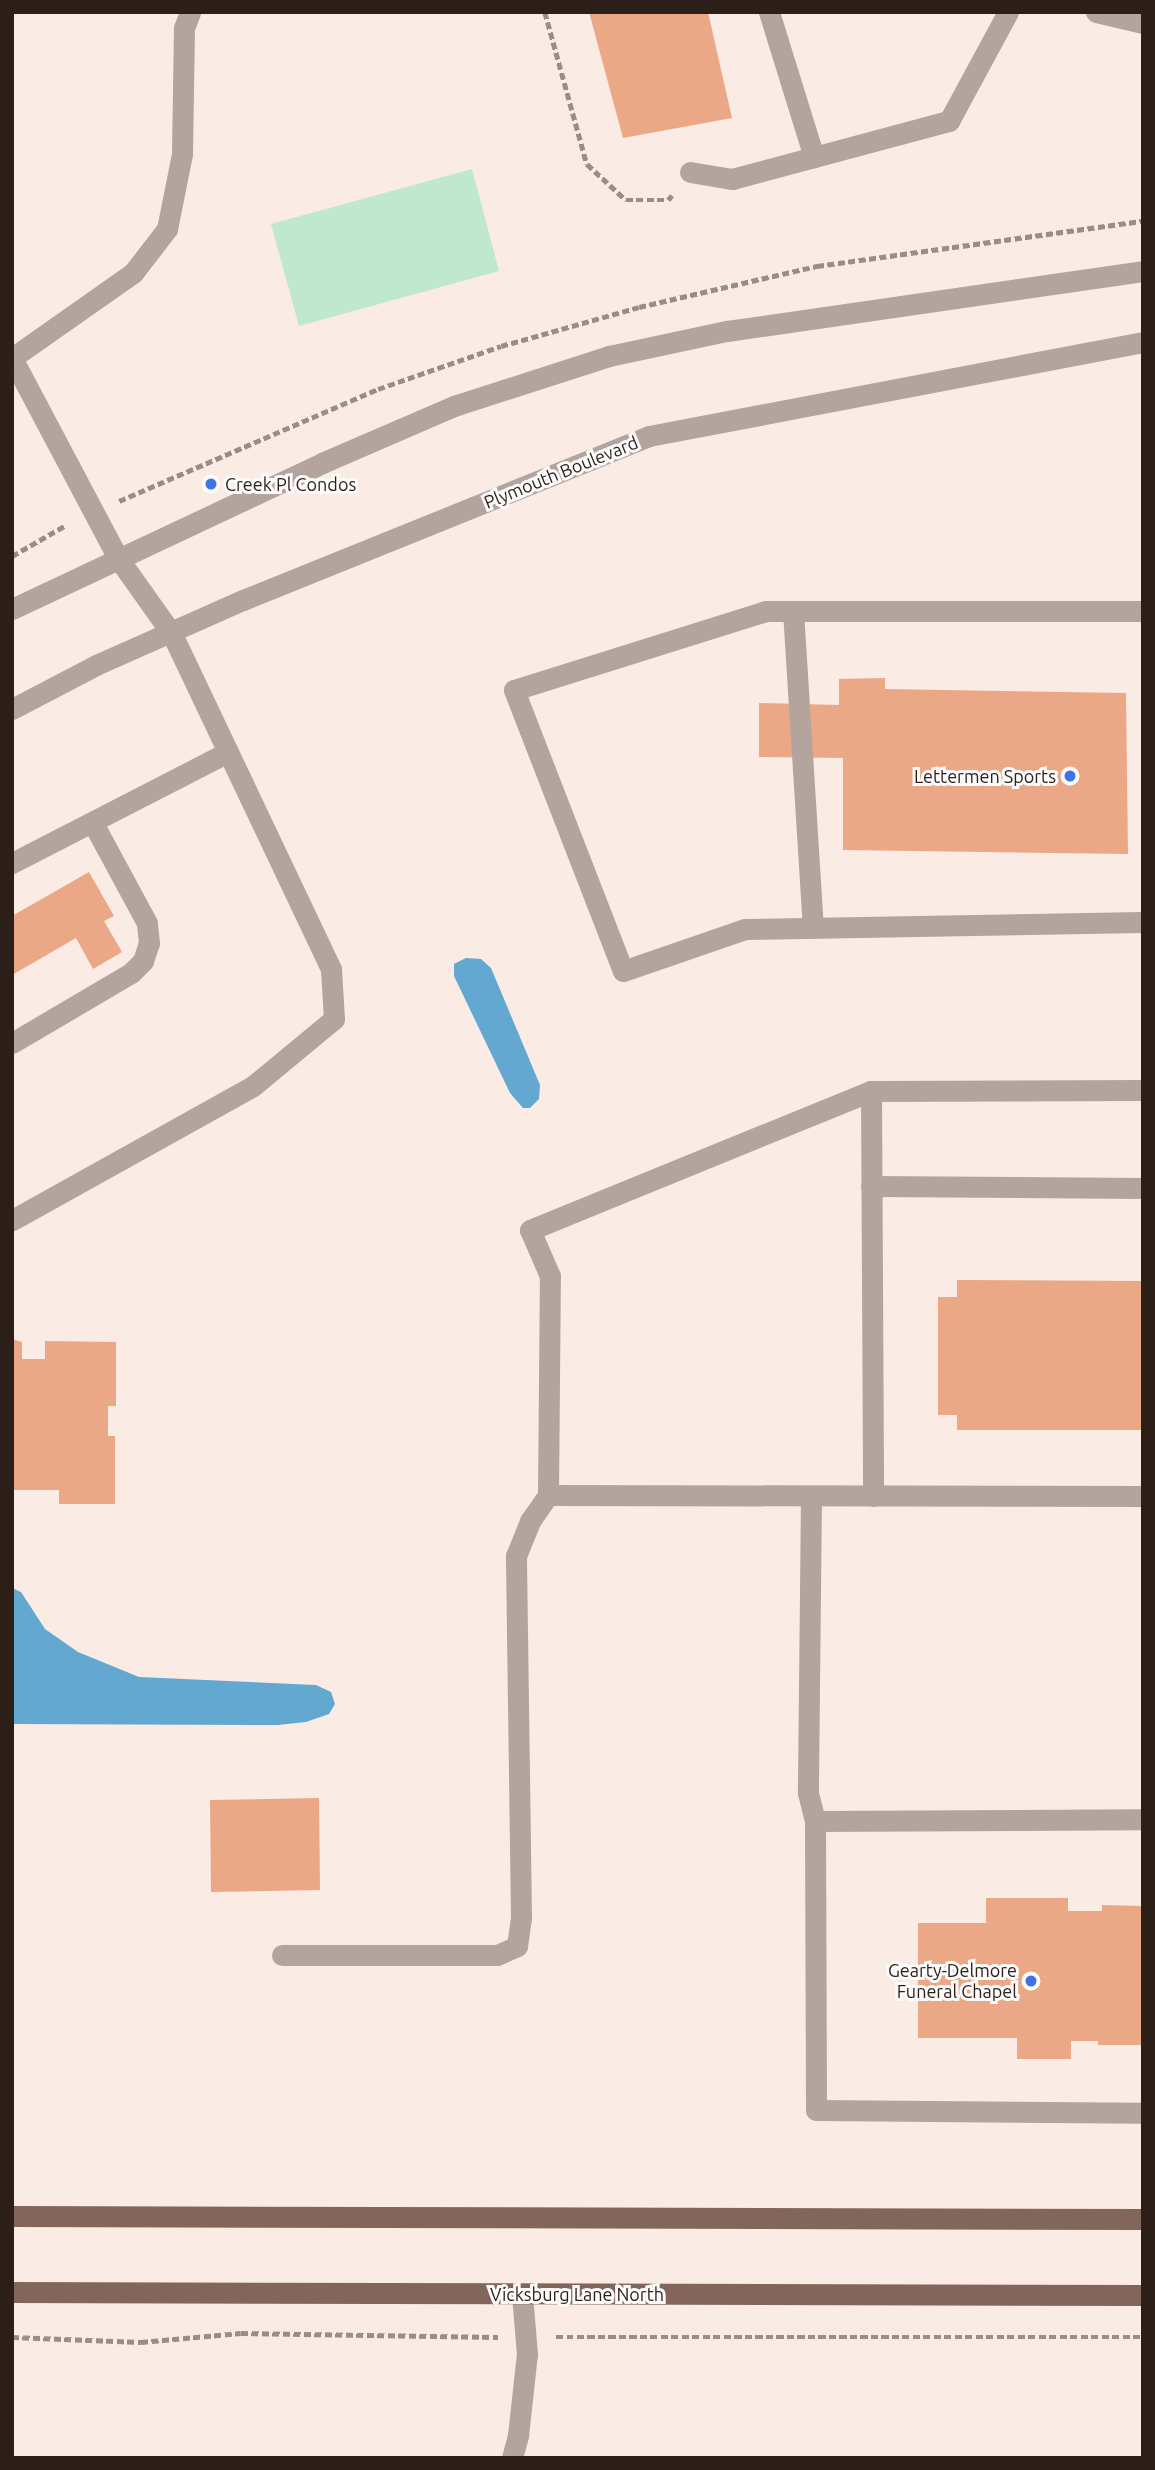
<!DOCTYPE html>
<html>
<head>
<meta charset="utf-8">
<style>
  body { margin:0 }
  #map { position:relative; width:1155px; height:2470px; overflow:hidden; background:#faebe4; font-family:Ubuntu,sans-serif }
  div>[style] { position:absolute }
  [style*='--x'] { left:calc(var(--x)*1px); top:calc(var(--y)*1px); width:calc(var(--w)*1px); rotate:calc(var(--a)*1deg) }
  .green>* { inset:0; background:#bfe8ce }
  .water>* { inset:0; background:#62a8d0 }
  .building>* { inset:0; background:#eba887 }
  .path>* { height:4.5px; margin-top:-2.25px; transform-origin:0; background:repeating-linear-gradient(90deg,#9b8d86 0 7px,transparent 0 10.5px) }
  .minor>* { height:21px; margin:-10.5px; padding:0 10.5px; transform-origin:10.5px; border-radius:10.5px; background:#b4a49e }
  .major>* { height:21px; margin:-10.5px; padding:0 10.5px; transform-origin:10.5px; border-radius:10.5px; background:#83665b }
  .dots>* { width:19px; height:19px; translate:-50% -50%; box-sizing:border-box; border:4px solid #fbfbfb; border-radius:50% }
  span { translate:-50% -50%; white-space:nowrap; text-align:center; line-height:1.15; -webkit-text-stroke:6px #fbfbfb; paint-order:stroke }
  .street-label { font-size:18px; color:#2c1f18 }
  .poi-label { font-size:18px; color:#2c1f18 }
  .left { translate:0 -50%; text-align:left }
  .right { translate:-100% -50%; text-align:right }
  .frame { position:absolute; inset:0; border:14px solid #2c1f18; pointer-events:none }
</style>
</head>
<body>
<div id="map">
  <div class="green">
    <i style="clip-path:polygon(472px 169px,499px 271px,299px 326px,271px 224px)"></i>
  </div>
  <div class="water">
    <i style="clip-path:polygon(466px 958px,481px 959px,491px 968px,540px 1085px,539px 1099px,530px 1108px,523px 1108px,510px 1093px,454px 976px,454px 964px)"></i>
    <i style="clip-path:polygon(12px 1588px,21px 1592px,45px 1629px,78px 1652px,139px 1677px,316px 1685px,331px 1692px,335px 1704px,329px 1714px,306px 1722px,278px 1725px,12px 1724px)"></i>
  </div>
  <div class="building">
    <i style="clip-path:polygon(589px 12px,708px 12px,732px 118px,623px 138px)"></i>
    <i style="clip-path:polygon(885px 678px,885px 689px,1126px 693px,1128px 854px,843px 850px,843px 758px,759px 757px,759px 703px,839px 705px,839px 679px)"></i>
    <i style="clip-path:polygon(89px 872px,114px 916px,104px 921px,122px 952px,93px 969px,76px 938px,12px 975px,12px 916px)"></i>
    <i style="clip-path:polygon(957px 1280px,1143px 1281px,1143px 1430px,957px 1430px,957px 1415px,938px 1415px,938px 1297px,957px 1297px)"></i>
    <i style="clip-path:polygon(12px 1339px,22px 1342px,22px 1359px,45px 1359px,45px 1341px,116px 1342px,116px 1406px,108px 1406px,108px 1436px,115px 1436px,115px 1504px,59px 1504px,59px 1490px,12px 1490px)"></i>
    <i style="clip-path:polygon(319px 1798px,320px 1890px,211px 1892px,210px 1800px)"></i>
    <i style="clip-path:polygon(986px 1898px,1068px 1898px,1068px 1911px,1102px 1911px,1102px 1905px,1143px 1906px,1143px 2045px,1098px 2045px,1098px 2041px,1071px 2041px,1071px 2059px,1017px 2059px,1017px 2038px,918px 2038px,918px 1923px,986px 1923px)"></i>
  </div>
  <div class="path">
    <i style="--x:545;--y:12;--w:158;--a:74.6"></i>
    <i style="--x:587;--y:164;--w:53;--a:42.7"></i>
    <i style="--x:626;--y:200;--w:42;--a:0"></i>
    <i style="--x:668;--y:200;--w:6;--a:-51"></i>
    <i style="--x:119;--y:501;--w:282;--a:-23.4"></i>
    <i style="--x:378;--y:389;--w:130;--a:-19.3"></i>
    <i style="--x:501;--y:346;--w:143;--a:-15.8"></i>
    <i style="--x:639;--y:307;--w:183;--a:-13"></i>
    <i style="--x:817;--y:266;--w:329;--a:-7.9"></i>
    <i style="--x:12;--y:556;--w:62;--a:-29.9"></i>
    <i style="--x:12;--y:2337;--w:129;--a:2.2"></i>
    <i style="--x:141;--y:2342;--w:100;--a:-5.1"></i>
    <i style="--x:241;--y:2333;--w:257;--a:0.9"></i>
    <i style="--x:556;--y:2337;--w:587;--a:0"></i>
  </div>
  <div class="minor">
    <i style="--x:769;--y:12;--w:152;--a:72.8"></i>
    <i style="--x:1096;--y:12;--w:48;--a:13.2"></i>
    <i style="--x:690;--y:172;--w:43;--a:9.5"></i>
    <i style="--x:732;--y:179;--w:225;--a:-15"></i>
    <i style="--x:949;--y:121;--w:124;--a:-61.6"></i>
    <i style="--x:12;--y:358;--w:226;--a:62.1"></i>
    <i style="--x:118;--y:558;--w:93;--a:54.6"></i>
    <i style="--x:172;--y:634;--w:371;--a:64.6"></i>
    <i style="--x:331;--y:969;--w:50;--a:86.6"></i>
    <i style="--x:334;--y:1019;--w:105;--a:140.4"></i>
    <i style="--x:253;--y:1086;--w:276;--a:150.9"></i>
    <i style="--x:12;--y:358;--w:148;--a:-35.1"></i>
    <i style="--x:133;--y:273;--w:56;--a:-52.3"></i>
    <i style="--x:167;--y:229;--w:76;--a:-78.7"></i>
    <i style="--x:182;--y:154;--w:126;--a:-89.1"></i>
    <i style="--x:184;--y:28;--w:17;--a:-69"></i>
    <i style="--x:12;--y:609;--w:343;--a:-25.2"></i>
    <i style="--x:322;--y:463;--w:144;--a:-23.4"></i>
    <i style="--x:454;--y:406;--w:163;--a:-17.9"></i>
    <i style="--x:609;--y:356;--w:121;--a:-12"></i>
    <i style="--x:727;--y:331;--w:420;--a:-8.2"></i>
    <i style="--x:793;--y:611;--w:317;--a:86.4"></i>
    <i style="--x:1143;--y:611;--w:377;--a:180"></i>
    <i style="--x:766;--y:611;--w:264;--a:162.6"></i>
    <i style="--x:514;--y:690;--w:301;--a:68.8"></i>
    <i style="--x:623;--y:971;--w:129;--a:-19"></i>
    <i style="--x:745;--y:929;--w:398;--a:-1"></i>
    <i style="--x:12;--y:709;--w:95;--a:-27.6"></i>
    <i style="--x:96;--y:665;--w:161;--a:-23.9"></i>
    <i style="--x:243;--y:600;--w:438;--a:-22"></i>
    <i style="--x:649;--y:436;--w:503;--a:-10.77"></i>
    <i style="--x:12;--y:863;--w:243;--a:-27.2"></i>
    <i style="--x:12;--y:1043;--w:138;--a:-30.5"></i>
    <i style="--x:131;--y:973;--w:17;--a:-45"></i>
    <i style="--x:143;--y:961;--w:19;--a:-72"></i>
    <i style="--x:149;--y:943;--w:20;--a:-96"></i>
    <i style="--x:147;--y:923;--w:114;--a:-118.4"></i>
    <i style="--x:871;--y:1091;--w:405;--a:89.7"></i>
    <i style="--x:871;--y:1186;--w:272;--a:0.4"></i>
    <i style="--x:548;--y:1495;--w:595;--a:0.1"></i>
    <i style="--x:811;--y:1496;--w:297;--a:90.6"></i>
    <i style="--x:808;--y:1793;--w:29;--a:76"></i>
    <i style="--x:815;--y:1821;--w:289;--a:89.8"></i>
    <i style="--x:816;--y:2110;--w:327;--a:0.5"></i>
    <i style="--x:815;--y:1821;--w:328;--a:-0.3"></i>
    <i style="--x:282;--y:1955;--w:215;--a:0"></i>
    <i style="--x:497;--y:1955;--w:22;--a:-24"></i>
    <i style="--x:517;--y:1946;--w:28;--a:-82"></i>
    <i style="--x:521;--y:1918;--w:362;--a:-90.8"></i>
    <i style="--x:516;--y:1556;--w:38;--a:-68"></i>
    <i style="--x:530;--y:1521;--w:32;--a:-55"></i>
    <i style="--x:548;--y:1495;--w:219;--a:-89.5"></i>
    <i style="--x:550;--y:1276;--w:50;--a:-113.5"></i>
    <i style="--x:530;--y:1230;--w:368;--a:-22.2"></i>
    <i style="--x:871;--y:1091;--w:272;--a:-0.2"></i>
    <i style="--x:512;--y:2458;--w:24;--a:-75"></i>
    <i style="--x:518;--y:2435;--w:81;--a:-83.7"></i>
    <i style="--x:527;--y:2354;--w:60;--a:-94.8"></i>
  </div>
  <div class="major">
    <i style="--x:12;--y:2216;--w:1131;--a:0.15"></i>
    <i style="--x:12;--y:2292;--w:1131;--a:0.15"></i>
  </div>
  <div class="dots">
    <i style="left:211px;top:484px;background:#3f74e4"></i>
    <i style="left:1070px;top:776px;background:#3f74e4"></i>
    <i style="left:1031px;top:1981px;background:#3f74e4"></i>
  </div>
  <div class="street-label">
    <span style="left:561px;top:472px;rotate:-22deg">Plymouth Boulevard</span>
    <span style="left:577px;top:2294px">Vicksburg Lane North</span>
  </div>
  <div class="poi-label">
    <span class="left" style="left:225px;top:484px">Creek Pl Condos</span>
    <span class="right" style="left:1056px;top:776px">Lettermen Sports</span>
    <span class="right" style="left:1017px;top:1981px">Gearty-Delmore<br>Funeral Chapel</span>
  </div>
  <div class="frame"></div>
</div>
</body>
</html>
